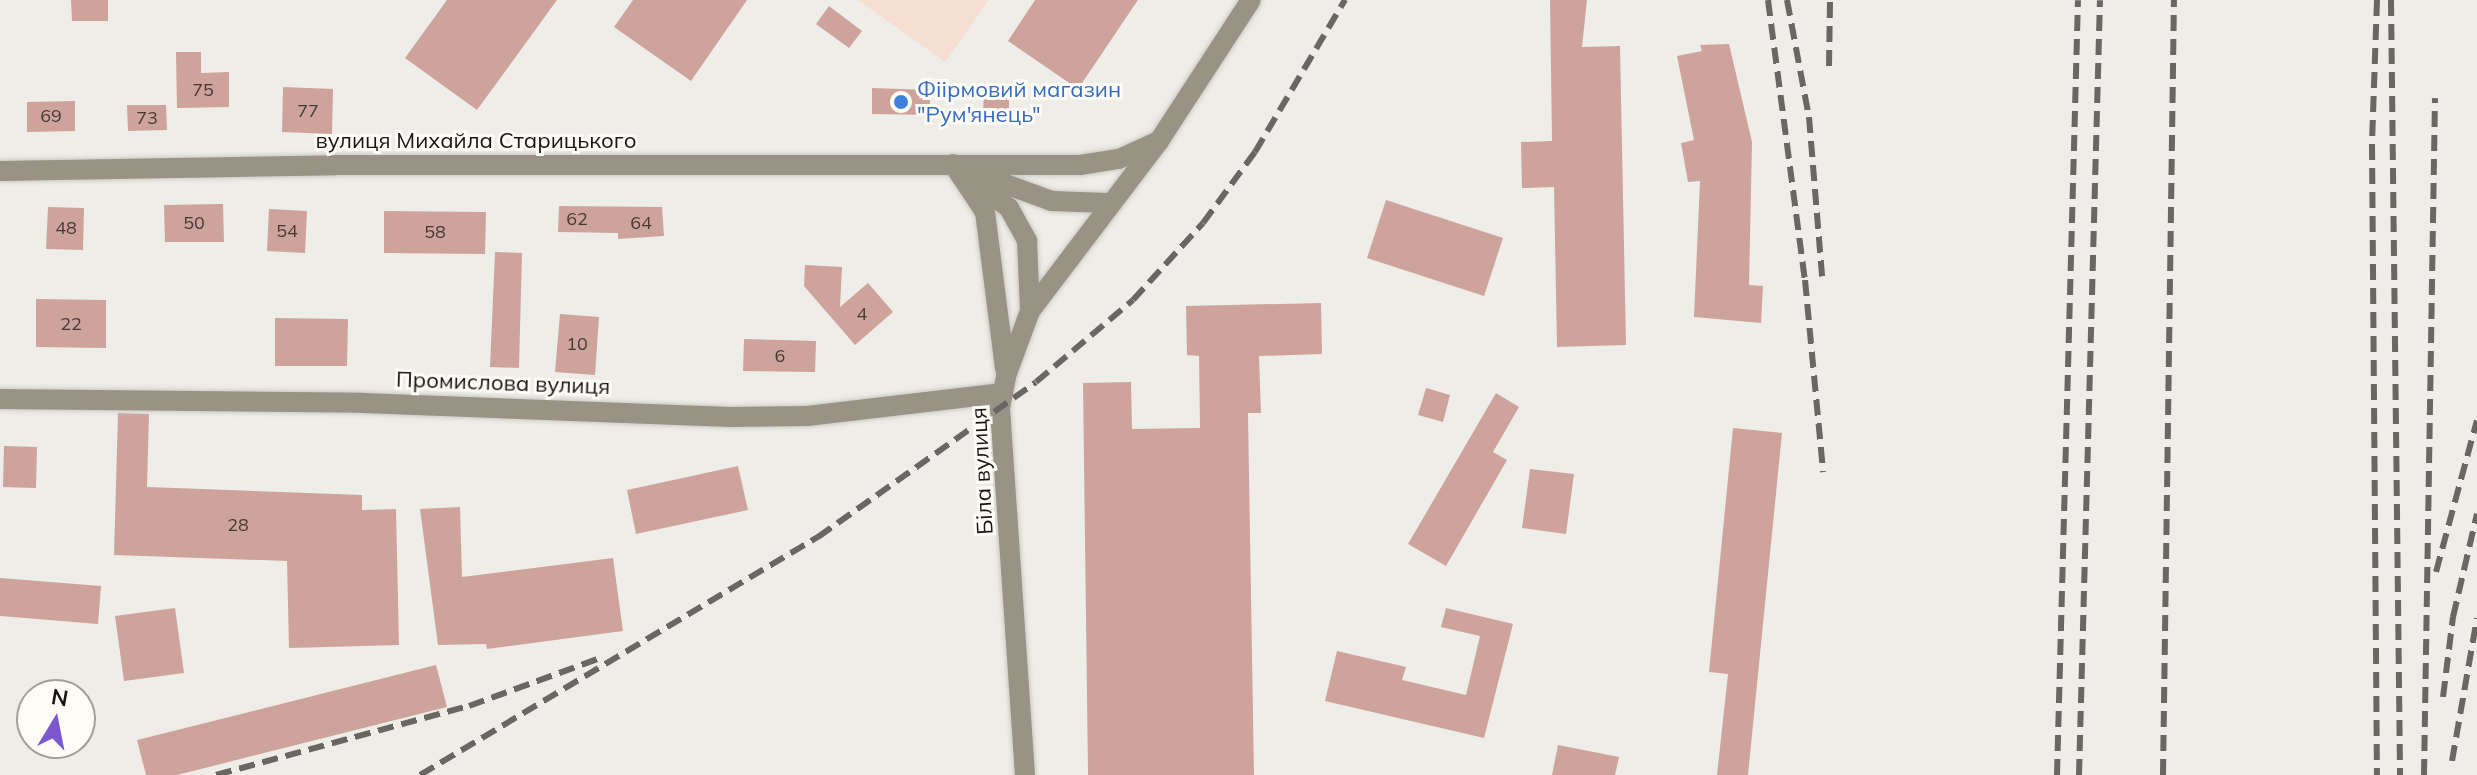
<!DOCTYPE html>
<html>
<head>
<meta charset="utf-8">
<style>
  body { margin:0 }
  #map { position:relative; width:2477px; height:775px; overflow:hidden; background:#efede8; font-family:Mulish,sans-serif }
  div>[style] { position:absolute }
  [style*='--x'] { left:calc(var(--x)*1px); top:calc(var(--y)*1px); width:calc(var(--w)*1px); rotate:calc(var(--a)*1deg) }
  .industrial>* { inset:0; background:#f6ded3 }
  .building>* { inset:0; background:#cea39c }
  .roads { filter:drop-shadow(0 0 2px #cccbc6) drop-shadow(0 0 2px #cccbc6) }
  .minor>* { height:20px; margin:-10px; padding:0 10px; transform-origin:10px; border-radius:10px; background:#989384 }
  .rail>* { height:6px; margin-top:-3px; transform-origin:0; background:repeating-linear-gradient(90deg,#686764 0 16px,transparent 0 24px) }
  .dots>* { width:22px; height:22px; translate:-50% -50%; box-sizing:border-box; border:4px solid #fdfbf5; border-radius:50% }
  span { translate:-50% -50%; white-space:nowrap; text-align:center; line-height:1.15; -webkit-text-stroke:6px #fdfbf5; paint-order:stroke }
  .number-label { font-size:18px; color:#453936 }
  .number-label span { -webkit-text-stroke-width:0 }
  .shop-label { font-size:22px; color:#366cbe }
  .left { translate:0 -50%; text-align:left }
  .street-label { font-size:22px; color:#171614 }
  .north { position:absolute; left:16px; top:679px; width:80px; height:80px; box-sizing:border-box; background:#fdfbf5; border:2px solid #a19f9b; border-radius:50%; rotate:10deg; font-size:22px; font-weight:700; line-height:32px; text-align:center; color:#171614 }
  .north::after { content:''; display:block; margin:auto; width:28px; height:36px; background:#7b57d0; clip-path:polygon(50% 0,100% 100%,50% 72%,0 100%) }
</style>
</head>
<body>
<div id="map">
  <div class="industrial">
    <i style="clip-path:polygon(858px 0,989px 0,945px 62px)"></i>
  </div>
  <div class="building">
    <i style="clip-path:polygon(71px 0,108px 0,108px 21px,72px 21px)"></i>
    <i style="clip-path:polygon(447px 0,557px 0,477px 110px,405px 58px)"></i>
    <i style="clip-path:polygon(633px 0,747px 0,691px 81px,614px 27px)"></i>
    <i style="clip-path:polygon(1035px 0,1138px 0,1078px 89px,1008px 41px)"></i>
    <i style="clip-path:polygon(1550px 0,1587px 0,1582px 47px,1620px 46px,1626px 345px,1557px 347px,1554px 187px,1522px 188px,1521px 142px,1552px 141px)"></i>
    <i style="clip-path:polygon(829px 6px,862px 31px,849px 48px,816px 24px)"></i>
    <i style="clip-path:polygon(1729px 44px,1752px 142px,1749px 285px,1763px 286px,1761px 323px,1694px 317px,1700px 181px,1688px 182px,1681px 143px,1694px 140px,1677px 56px,1702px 51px,1700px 45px)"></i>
    <i style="clip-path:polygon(176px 52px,201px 52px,201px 73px,229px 72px,229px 107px,177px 108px)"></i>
    <i style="clip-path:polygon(283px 87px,333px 89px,332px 134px,282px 132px)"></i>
    <i style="clip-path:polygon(872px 88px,930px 90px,930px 115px,872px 114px)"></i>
    <i style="clip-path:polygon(984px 93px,1009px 94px,1009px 115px,983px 114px)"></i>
    <i style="clip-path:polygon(75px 101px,75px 131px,27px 132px,27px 102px)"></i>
    <i style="clip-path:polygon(127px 105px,166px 105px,167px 130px,128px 131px)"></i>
    <i style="clip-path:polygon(1386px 200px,1503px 238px,1484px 296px,1367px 258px)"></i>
    <i style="clip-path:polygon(223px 204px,224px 242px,165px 242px,164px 205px)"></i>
    <i style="clip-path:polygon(559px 206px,662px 207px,664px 236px,618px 239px,618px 233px,558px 232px)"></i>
    <i style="clip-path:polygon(48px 207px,84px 208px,83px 250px,46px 249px)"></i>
    <i style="clip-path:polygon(269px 209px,307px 211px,305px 253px,267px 251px)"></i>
    <i style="clip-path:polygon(384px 211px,486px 212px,485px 254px,384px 253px)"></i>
    <i style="clip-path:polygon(495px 252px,522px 253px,519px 368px,490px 367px)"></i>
    <i style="clip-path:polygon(805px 265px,842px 267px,840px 307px,868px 283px,893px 312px,855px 345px,804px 286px)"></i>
    <i style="clip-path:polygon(36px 299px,106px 300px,106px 348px,36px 347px)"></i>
    <i style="clip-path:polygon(1321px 303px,1322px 354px,1259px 356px,1261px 413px,1248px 413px,1254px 775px,1088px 775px,1083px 383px,1131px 382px,1132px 429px,1200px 428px,1199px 356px,1187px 355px,1186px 306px)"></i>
    <i style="clip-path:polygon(560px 314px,599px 317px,595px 375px,555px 372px)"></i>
    <i style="clip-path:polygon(275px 318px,348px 319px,347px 366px,275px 366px)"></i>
    <i style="clip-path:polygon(744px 339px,816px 341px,815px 372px,743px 371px)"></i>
    <i style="clip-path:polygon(1426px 388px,1450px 395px,1443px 422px,1418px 415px)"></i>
    <i style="clip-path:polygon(1496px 393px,1519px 407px,1493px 452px,1507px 460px,1446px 566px,1408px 544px)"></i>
    <i style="clip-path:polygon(118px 413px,149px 414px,147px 487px,362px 495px,362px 510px,396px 509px,399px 645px,289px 648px,287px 561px,114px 555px)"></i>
    <i style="clip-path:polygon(1733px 428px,1782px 433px,1748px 775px,1717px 775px,1728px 674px,1709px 672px)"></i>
    <i style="clip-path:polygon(4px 446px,37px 447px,36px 488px,3px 487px)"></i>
    <i style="clip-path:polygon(738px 466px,748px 510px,636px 534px,627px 490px)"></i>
    <i style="clip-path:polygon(1530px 469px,1574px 474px,1566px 534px,1522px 528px)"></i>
    <i style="clip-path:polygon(460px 507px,462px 577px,613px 558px,623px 631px,487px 649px,486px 644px,438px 645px,420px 509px)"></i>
    <i style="clip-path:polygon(0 578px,101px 586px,98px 624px,0 616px)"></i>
    <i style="clip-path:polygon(175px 608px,184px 673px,124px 681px,115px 616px)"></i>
    <i style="clip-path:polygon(1446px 608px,1513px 624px,1484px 738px,1325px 701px,1337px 651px,1406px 667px,1402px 680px,1466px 695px,1480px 636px,1441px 627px)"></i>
    <i style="clip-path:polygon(436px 665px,447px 707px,177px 775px,146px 775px,137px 740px)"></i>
    <i style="clip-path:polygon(1558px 745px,1619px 757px,1615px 775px,1552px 775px)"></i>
  </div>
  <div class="roads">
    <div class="minor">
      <i style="--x:953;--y:164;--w:58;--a:56.3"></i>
      <i style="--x:985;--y:212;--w:158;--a:82.7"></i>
      <i style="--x:0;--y:171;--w:336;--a:-1"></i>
      <i style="--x:336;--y:165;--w:744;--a:0"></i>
      <i style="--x:1080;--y:165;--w:39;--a:-9"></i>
      <i style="--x:1119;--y:159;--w:44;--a:-24.2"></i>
      <i style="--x:975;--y:173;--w:82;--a:20"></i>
      <i style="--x:1052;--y:201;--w:55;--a:2.1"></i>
      <i style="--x:967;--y:176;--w:53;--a:37.3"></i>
      <i style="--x:1009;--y:208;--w:38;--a:61"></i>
      <i style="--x:1027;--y:241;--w:70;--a:87.5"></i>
      <i style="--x:0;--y:399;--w:363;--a:0.6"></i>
      <i style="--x:363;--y:403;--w:367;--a:2.2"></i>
      <i style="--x:730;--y:417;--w:77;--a:-0.7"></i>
      <i style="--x:807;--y:416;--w:197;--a:-6.7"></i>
      <i style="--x:1025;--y:775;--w:368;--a:-93.9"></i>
      <i style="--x:1000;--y:408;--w:33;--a:-79"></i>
      <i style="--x:1006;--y:376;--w:69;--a:-69.7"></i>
      <i style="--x:1030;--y:311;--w:213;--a:-52.8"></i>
      <i style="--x:1159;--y:141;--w:168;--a:-56.9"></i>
    </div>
  </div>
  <div class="rail">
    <i style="--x:1768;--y:0;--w:282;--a:82.5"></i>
    <i style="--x:1805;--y:280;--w:193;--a:84.6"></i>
    <i style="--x:1787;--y:0;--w:119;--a:79.4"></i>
    <i style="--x:1809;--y:117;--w:160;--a:85.3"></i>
    <i style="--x:2377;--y:0;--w:144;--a:92"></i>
    <i style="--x:2372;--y:144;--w:631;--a:89.55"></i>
    <i style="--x:2391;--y:0;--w:775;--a:89.33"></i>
    <i style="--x:1829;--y:66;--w:66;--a:-89.1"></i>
    <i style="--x:2436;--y:572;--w:157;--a:-74.9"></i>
    <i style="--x:2443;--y:697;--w:81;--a:-82.9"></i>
    <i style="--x:2453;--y:617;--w:106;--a:-76.9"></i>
    <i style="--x:2452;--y:761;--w:145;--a:-80.1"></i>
    <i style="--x:216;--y:775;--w:262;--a:-15.3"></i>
    <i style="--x:469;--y:706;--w:143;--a:-20.1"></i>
    <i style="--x:420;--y:775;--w:464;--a:-30.9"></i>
    <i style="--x:818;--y:537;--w:267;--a:-35.4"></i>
    <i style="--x:1036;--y:382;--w:127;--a:-40.2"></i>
    <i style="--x:1133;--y:300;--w:104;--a:-47.7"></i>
    <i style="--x:1203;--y:223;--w:88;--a:-53.8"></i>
    <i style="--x:1255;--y:152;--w:177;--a:-59.4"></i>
    <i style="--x:2057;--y:775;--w:775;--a:-88.45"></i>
    <i style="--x:2079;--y:775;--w:775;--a:-88.45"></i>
    <i style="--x:2163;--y:775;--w:775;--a:-89.19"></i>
    <i style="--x:2424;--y:775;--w:677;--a:-89.07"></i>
  </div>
  <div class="dots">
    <i style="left:901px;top:102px;background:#3f7fe0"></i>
  </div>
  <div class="number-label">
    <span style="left:203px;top:90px">75</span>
    <span style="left:308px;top:111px">77</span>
    <span style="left:51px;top:116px">69</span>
    <span style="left:147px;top:118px">73</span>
    <span style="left:577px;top:219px">62</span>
    <span style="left:194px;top:223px">50</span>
    <span style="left:641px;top:223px">64</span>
    <span style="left:66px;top:228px">48</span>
    <span style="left:287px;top:231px">54</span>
    <span style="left:435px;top:232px">58</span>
    <span style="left:862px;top:314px">4</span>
    <span style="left:71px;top:324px">22</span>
    <span style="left:577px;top:344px">10</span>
    <span style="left:780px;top:356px">6</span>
    <span style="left:238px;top:525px">28</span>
  </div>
  <div class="shop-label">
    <span class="left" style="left:917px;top:102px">Фіірмовий магазин<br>"Рум'янець"</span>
  </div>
  <div class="street-label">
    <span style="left:476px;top:141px">вулиця Михайла Старицького</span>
    <span style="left:503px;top:383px;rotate:2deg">Промислова вулиця</span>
    <span style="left:982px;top:471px;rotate:-93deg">Біла вулиця</span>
  </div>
  <div class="north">N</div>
</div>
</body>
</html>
